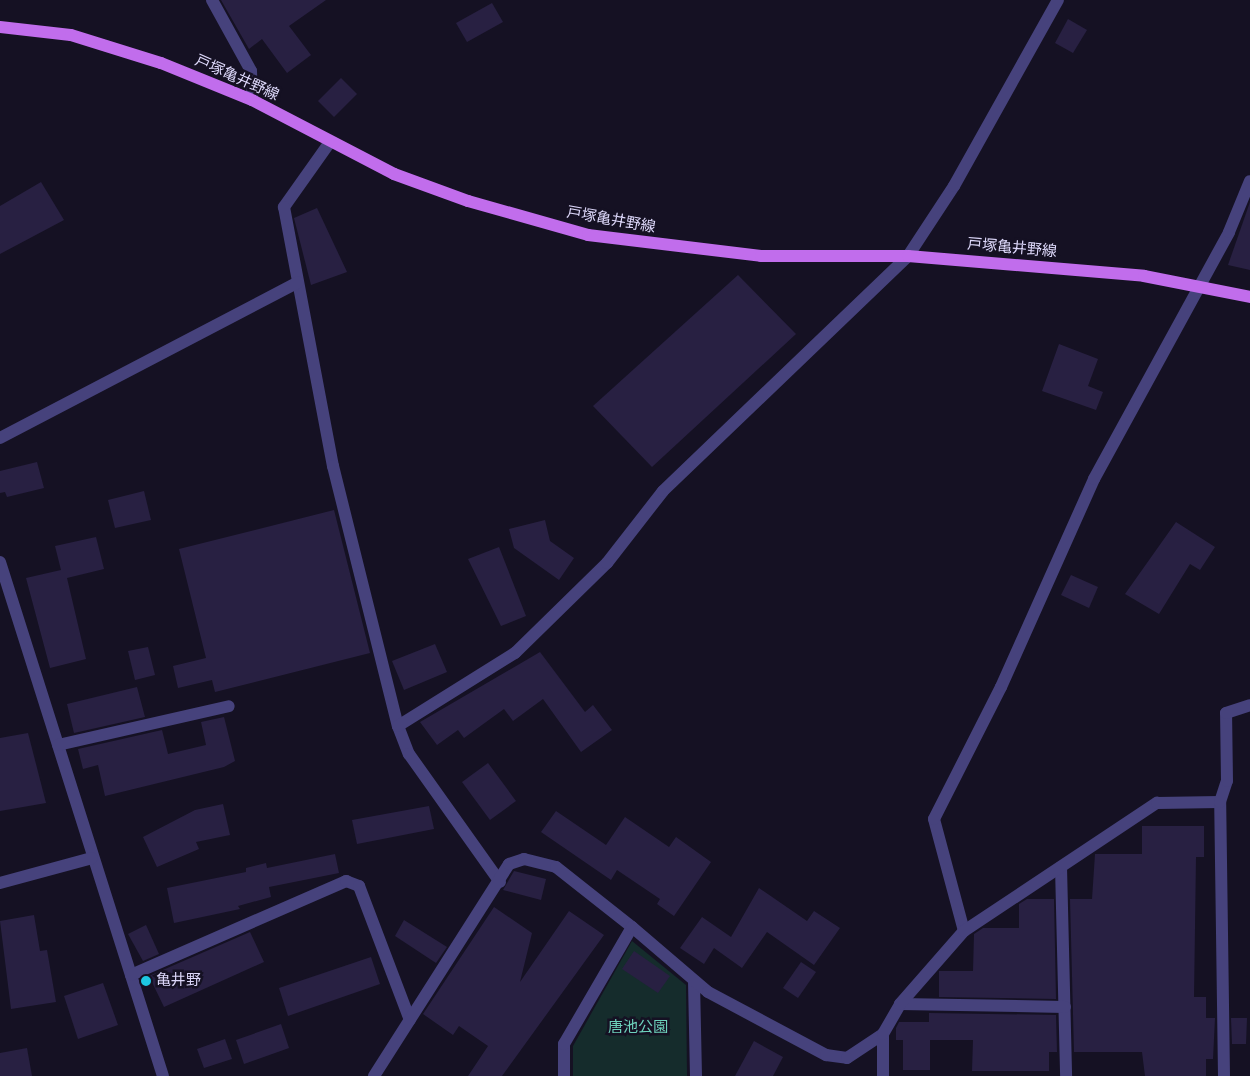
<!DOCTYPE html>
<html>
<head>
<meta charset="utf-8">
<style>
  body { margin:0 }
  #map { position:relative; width:1250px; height:1076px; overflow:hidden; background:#151123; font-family:"Roboto Condensed","Noto Sans JP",sans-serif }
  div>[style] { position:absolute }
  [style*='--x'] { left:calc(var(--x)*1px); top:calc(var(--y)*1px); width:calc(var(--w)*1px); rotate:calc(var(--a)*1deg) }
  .green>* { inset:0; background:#152c2c }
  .building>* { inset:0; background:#282042 }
  .minor>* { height:12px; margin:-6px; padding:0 6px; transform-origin:6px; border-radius:6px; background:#46427c }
  .major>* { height:12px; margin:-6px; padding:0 6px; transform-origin:6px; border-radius:6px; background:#c16dec }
  .dots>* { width:14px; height:14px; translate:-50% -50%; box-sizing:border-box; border:2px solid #151123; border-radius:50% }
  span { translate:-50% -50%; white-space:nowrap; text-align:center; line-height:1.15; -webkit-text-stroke:5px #151123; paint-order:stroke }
  .street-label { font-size:15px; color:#ddd8fa }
  .poi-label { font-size:15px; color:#ddd8fa }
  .left { translate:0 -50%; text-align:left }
  .park-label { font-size:15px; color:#6dd1bc }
</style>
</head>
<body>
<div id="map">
  <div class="green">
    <i style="clip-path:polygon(632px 941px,686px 985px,687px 1076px,573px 1076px,573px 1046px)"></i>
  </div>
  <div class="building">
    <i style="clip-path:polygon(221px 0,326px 0,289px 26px,311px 55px,287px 73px,262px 39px,249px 49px)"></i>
    <i style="clip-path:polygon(492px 3px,503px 22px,467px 42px,456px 23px)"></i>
    <i style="clip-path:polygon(1068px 19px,1087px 30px,1073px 53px,1055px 43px)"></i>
    <i style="clip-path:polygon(341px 78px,357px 94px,334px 117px,318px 101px)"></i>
    <i style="clip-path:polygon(41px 182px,64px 220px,0 254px,0 206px)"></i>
    <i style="clip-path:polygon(1250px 202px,1250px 270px,1228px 265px)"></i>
    <i style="clip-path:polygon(317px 208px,347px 272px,311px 285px,294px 218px)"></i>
    <i style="clip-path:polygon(738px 275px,796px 334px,652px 467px,593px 406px)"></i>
    <i style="clip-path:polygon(1059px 344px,1098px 359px,1088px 386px,1103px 392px,1096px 410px,1042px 391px)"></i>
    <i style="clip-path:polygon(37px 462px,44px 488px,7px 497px,5px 492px,0 493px,0 471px)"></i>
    <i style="clip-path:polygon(144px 491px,151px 520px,115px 528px,108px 500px)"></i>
    <i style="clip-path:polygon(334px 510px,370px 653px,215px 692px,212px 680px,178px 688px,173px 666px,206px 658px,179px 549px)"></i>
    <i style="clip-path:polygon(545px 520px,550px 541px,574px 558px,559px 580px,514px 548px,509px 529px)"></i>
    <i style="clip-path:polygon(1176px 522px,1215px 547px,1200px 570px,1190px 564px,1159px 614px,1125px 594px)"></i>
    <i style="clip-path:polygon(96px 537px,104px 569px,67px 578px,86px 659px,50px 668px,26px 578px,61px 570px,55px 546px)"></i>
    <i style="clip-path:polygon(499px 547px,526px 616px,501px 626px,468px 559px)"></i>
    <i style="clip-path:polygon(1071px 575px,1098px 587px,1089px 608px,1061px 595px)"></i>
    <i style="clip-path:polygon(435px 644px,447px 672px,404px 690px,392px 661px)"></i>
    <i style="clip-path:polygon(148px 647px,155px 675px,135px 680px,128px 651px)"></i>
    <i style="clip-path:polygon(540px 652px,585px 712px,593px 705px,612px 730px,581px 752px,543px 699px,513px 721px,504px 709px,464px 738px,458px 730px,437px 745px,420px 722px)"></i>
    <i style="clip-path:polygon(137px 687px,145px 717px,74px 733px,67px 704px)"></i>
    <i style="clip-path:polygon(224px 717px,235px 761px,224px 767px,105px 796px,98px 765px,83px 769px,78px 749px,162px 730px,168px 754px,206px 745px,201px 722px)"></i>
    <i style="clip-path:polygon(28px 733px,46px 803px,0 811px,0 738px)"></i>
    <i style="clip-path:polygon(488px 763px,516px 801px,490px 820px,462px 782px)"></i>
    <i style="clip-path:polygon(223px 804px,230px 835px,196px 842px,199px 849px,157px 867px,143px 837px,195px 810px)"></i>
    <i style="clip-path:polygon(429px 806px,434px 829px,357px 844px,352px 820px)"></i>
    <i style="clip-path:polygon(556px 811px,606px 845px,625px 817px,669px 847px,676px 837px,711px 862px,674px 916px,657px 904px,660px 899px,617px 870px,611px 880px,541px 832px)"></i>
    <i style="clip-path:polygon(1142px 826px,1204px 826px,1204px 857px,1196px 857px,1194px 997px,1206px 997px,1206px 1018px,1215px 1018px,1213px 1059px,1206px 1059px,1206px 1076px,1145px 1076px,1142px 1052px,1074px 1052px,1070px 899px,1092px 899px,1095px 854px,1142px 854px)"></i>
    <i style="clip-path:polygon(335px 854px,339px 873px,269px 887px,271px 897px,238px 906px,240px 909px,174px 923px,167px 888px,246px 872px,246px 868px,266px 863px,267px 868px)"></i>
    <i style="clip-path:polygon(514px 871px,546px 879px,541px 900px,503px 890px)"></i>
    <i style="clip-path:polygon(759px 888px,807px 921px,814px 911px,840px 928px,814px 965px,767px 932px,742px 968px,714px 948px,704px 964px,680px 948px,702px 917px,731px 937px)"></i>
    <i style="clip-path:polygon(1027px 899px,1054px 899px,1056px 999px,939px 997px,939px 971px,973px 971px,974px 934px,983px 928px,1019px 928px,1019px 904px)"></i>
    <i style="clip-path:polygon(494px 907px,532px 933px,520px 982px,569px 911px,604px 935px,502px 1076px,468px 1076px,488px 1046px,459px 1026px,453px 1035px,423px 1014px)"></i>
    <i style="clip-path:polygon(34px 915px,40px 951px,47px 950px,56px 1002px,11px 1009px,0 921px)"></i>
    <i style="clip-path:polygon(404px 920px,447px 947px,436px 963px,395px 936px)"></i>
    <i style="clip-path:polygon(146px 925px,159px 954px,143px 961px,128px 934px)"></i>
    <i style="clip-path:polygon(250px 932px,264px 962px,164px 1007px,149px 976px)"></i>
    <i style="clip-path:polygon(634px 951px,670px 976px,658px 993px,622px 969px)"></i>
    <i style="clip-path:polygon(371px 957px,380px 984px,288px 1016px,279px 988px)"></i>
    <i style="clip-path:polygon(801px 962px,816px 972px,798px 998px,783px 988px)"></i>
    <i style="clip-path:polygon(103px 983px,118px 1025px,78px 1039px,64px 996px)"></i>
    <i style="clip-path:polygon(929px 1013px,1056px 1015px,1057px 1052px,1049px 1052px,1049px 1071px,972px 1071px,973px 1040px,930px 1040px,930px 1070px,903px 1070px,903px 1040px,896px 1040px,896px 1028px,899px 1022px,929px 1022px)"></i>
    <i style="clip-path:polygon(1231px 1018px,1247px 1018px,1246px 1044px,1232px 1044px)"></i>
    <i style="clip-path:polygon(281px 1024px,289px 1048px,244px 1064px,236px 1040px)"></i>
    <i style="clip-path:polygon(225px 1039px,232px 1059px,204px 1068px,197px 1049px)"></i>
    <i style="clip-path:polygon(754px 1041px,783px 1057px,773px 1076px,735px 1076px)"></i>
    <i style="clip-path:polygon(27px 1048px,32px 1076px,0 1076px,0 1053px)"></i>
  </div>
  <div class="minor">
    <i style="--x:212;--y:0;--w:81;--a:61.2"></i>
    <i style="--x:251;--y:71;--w:29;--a:88"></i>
    <i style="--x:330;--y:142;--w:80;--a:125.3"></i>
    <i style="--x:284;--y:207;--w:264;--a:79.3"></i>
    <i style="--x:333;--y:466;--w:268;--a:76"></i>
    <i style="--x:398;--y:726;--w:30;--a:69"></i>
    <i style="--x:409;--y:754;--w:157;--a:54.6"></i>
    <i style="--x:0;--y:438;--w:336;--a:-27.6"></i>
    <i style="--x:0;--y:562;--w:539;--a:72.41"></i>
    <i style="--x:398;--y:726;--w:138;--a:-32"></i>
    <i style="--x:515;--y:653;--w:129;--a:-44.4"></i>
    <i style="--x:607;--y:563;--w:91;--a:-52.1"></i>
    <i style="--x:663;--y:491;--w:339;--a:-43.8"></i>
    <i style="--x:908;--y:256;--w:84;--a:-56.7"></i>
    <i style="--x:954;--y:186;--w:213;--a:-60.8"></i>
    <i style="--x:58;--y:745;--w:175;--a:-12.8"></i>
    <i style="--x:1061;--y:867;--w:209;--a:88.6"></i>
    <i style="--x:0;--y:883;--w:95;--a:-15.2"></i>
    <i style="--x:964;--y:931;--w:116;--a:-105"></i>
    <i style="--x:934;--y:819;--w:148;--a:-63.1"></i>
    <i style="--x:1001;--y:687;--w:228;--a:-65.9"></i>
    <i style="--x:1094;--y:479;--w:281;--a:-61.3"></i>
    <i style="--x:1229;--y:232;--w:55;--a:-67.6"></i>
    <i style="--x:131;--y:975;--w:235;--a:-23.6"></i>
    <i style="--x:346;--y:881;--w:14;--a:21"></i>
    <i style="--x:359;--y:886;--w:143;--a:69.2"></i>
    <i style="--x:694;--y:981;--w:95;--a:88.8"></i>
    <i style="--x:900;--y:1004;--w:165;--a:1"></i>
    <i style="--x:374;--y:1076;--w:251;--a:-57.5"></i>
    <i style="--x:509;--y:864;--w:16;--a:-18"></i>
    <i style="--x:524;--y:859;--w:33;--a:14"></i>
    <i style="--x:556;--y:867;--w:97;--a:38.3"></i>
    <i style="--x:564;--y:1076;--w:32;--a:-90"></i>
    <i style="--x:564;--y:1044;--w:135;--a:-59.8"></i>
    <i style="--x:632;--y:927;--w:100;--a:40.5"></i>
    <i style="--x:708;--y:992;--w:134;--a:28.1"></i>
    <i style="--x:826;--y:1055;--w:21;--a:8"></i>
    <i style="--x:847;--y:1058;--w:43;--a:-33.7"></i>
    <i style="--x:883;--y:1076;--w:42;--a:-90"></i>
    <i style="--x:883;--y:1034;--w:34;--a:-60"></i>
    <i style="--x:900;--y:1004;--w:97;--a:-48.8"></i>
    <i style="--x:964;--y:931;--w:232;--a:-33.6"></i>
    <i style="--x:1157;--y:803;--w:63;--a:-0.9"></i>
    <i style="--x:1224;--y:1076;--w:274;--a:-90.8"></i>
    <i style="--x:1220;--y:802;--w:22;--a:-72"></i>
    <i style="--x:1227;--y:781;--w:68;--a:-90.8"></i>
    <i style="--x:1226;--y:713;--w:25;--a:-18"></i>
  </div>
  <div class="major">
    <i style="--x:0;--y:27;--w:71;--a:6.4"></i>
    <i style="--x:71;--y:35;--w:94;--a:17.3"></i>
    <i style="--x:161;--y:63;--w:98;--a:22.1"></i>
    <i style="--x:252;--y:100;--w:160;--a:27.5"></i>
    <i style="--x:394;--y:174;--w:79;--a:20"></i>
    <i style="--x:468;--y:201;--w:125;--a:15.8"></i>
    <i style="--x:588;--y:235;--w:174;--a:6.9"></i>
    <i style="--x:761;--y:256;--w:147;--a:0"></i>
    <i style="--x:908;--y:256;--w:237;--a:4.8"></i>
    <i style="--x:1144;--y:276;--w:108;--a:11.2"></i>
  </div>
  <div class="dots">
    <i style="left:146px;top:981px;background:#1dc7e2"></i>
  </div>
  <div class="street-label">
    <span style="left:237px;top:78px;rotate:24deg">戸塚亀井野線</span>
    <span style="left:611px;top:220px;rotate:10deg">戸塚亀井野線</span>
    <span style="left:1012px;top:248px;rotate:5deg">戸塚亀井野線</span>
  </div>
  <div class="poi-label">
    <span class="left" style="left:156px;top:981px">亀井野</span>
  </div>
  <div class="park-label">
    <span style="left:638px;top:1028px">唐池公園</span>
  </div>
</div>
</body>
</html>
